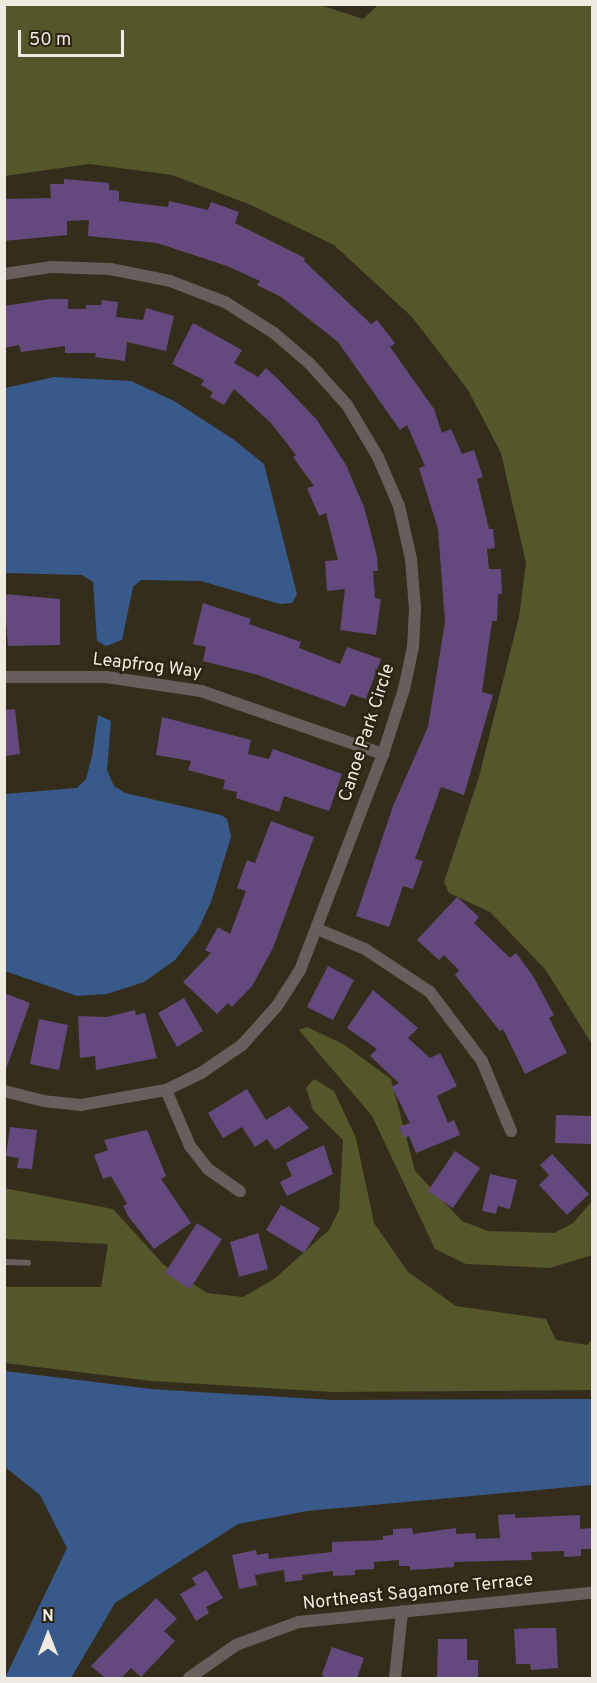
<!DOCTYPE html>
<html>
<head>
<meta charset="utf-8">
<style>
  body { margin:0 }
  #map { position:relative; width:597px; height:1683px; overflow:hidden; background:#352d1b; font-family:Overpass,sans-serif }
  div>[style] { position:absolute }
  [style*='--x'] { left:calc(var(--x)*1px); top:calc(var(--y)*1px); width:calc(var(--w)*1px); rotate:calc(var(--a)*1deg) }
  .green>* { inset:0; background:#53572a }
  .water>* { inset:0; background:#385a8b }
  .building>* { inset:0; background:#64497f }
  .service>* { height:6px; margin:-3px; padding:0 3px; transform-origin:3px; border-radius:3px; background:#685e5c }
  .minor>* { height:12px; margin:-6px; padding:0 6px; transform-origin:6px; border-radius:6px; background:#685e5c }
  span { translate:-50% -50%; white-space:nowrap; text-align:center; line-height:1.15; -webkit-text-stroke:4.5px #2b2311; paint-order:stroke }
  .street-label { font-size:18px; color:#f0ebe0 }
  .frame { position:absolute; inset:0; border:6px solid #f0ebe0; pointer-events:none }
  .north { position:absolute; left:18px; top:1605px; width:60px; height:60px; -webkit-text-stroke:4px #2b2311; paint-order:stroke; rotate:0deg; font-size:16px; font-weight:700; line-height:24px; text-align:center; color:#f0ebe0 }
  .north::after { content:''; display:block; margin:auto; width:21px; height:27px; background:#f0ebe0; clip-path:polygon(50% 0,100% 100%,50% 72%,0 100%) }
  .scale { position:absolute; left:18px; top:30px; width:106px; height:27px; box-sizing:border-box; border:3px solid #f0ebe0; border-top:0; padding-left:8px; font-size:18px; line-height:21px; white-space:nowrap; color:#f0ebe0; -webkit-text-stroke:4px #2b2311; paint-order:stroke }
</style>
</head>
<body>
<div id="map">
  <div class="green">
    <i style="clip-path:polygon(320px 5px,363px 19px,378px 5px,592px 5px,592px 1044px,545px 969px,490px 912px,449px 893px,444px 882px,479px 777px,519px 617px,526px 563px,501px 453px,468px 390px,412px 317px,334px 245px,251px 205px,172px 175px,89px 164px,5px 176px,5px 5px)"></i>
    <i style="clip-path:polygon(307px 1027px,343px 1044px,391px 1079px,415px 1171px,462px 1221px,488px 1231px,554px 1233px,573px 1223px,592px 1201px,592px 1255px,550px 1268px,466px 1264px,435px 1249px,372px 1116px,299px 1030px)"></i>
    <i style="clip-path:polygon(314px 1079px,334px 1091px,356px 1138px,374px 1223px,408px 1272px,456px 1306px,546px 1319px,556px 1340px,587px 1345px,592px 1339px,592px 1390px,332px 1392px,152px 1381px,5px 1363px,5px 1287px,101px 1287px,108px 1244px,5px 1239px,4px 1188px,113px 1209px,164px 1265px,207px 1293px,243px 1297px,274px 1279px,329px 1230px,339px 1210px,343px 1140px,313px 1110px,306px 1088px)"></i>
  </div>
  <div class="water">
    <i style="clip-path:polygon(54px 377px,131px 381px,174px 401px,233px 439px,264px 464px,297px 594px,292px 603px,280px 604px,201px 581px,141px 580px,133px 587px,122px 640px,106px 646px,97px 641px,93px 582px,82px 575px,5px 573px,5px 388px)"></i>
    <i style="clip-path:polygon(98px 715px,111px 721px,107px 770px,114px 786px,125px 793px,221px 815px,227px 819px,231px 837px,211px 902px,198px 930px,175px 960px,144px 982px,107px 994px,77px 996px,5px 971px,5px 794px,77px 788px,86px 779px,92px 756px)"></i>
    <i style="clip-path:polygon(5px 1371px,151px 1389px,332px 1400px,592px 1399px,592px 1485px,307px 1511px,238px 1524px,115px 1603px,71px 1678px,5px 1678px,67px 1548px,40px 1495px,5px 1467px)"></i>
  </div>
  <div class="building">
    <i style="clip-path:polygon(64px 179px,109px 183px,109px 190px,119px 191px,119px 201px,168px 207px,169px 201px,208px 210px,211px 202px,239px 212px,235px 223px,305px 258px,304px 261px,371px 324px,377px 320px,395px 343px,390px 347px,434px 409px,442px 433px,451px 429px,462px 454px,474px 450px,483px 477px,477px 479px,489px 529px,493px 529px,495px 548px,487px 549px,489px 569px,501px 569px,502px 594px,498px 594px,497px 621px,492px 621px,482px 692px,493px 695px,464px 795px,441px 787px,415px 859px,423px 861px,413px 889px,403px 886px,389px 927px,356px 916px,393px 806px,428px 727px,445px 622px,438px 529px,419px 468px,425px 466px,407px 425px,400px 430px,338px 342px,281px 297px,257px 285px,260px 281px,227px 266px,157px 243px,88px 236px,89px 220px,67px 221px,67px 235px,4px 241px,4px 199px,51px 198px,50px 184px,64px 184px)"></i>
    <i style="clip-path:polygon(49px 299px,68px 299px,68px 309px,86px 309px,86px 305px,101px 305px,102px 300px,118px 302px,116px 317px,143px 320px,146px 308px,174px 316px,166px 351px,127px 342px,125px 361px,95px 357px,96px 353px,65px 353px,65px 346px,21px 352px,19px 345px,4px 348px,4px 306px)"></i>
    <i style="clip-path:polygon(193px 323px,242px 350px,234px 363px,258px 377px,266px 368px,278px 379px,317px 420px,346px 465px,364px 507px,377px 556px,378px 571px,373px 571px,375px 598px,381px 599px,376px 635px,340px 630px,345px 589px,327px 591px,325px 561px,338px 560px,326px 513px,319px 516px,307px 488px,314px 486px,293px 457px,296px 455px,271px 423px,234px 389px,224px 405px,210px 397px,213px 392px,201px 385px,204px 380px,172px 364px)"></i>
    <i style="clip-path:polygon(4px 594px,60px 599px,60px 645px,8px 646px)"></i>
    <i style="clip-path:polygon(203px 603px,251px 619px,249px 624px,301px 642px,299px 648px,340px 664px,347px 647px,381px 659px,366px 699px,351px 694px,345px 707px,258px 675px,203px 661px,206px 647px,193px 644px)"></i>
    <i style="clip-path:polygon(15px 709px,20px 754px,4px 756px,4px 710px)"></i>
    <i style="clip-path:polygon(162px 717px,251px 740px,248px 754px,269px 759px,273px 749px,342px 774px,329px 811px,284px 796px,279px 812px,236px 798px,237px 792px,223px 789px,225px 780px,188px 770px,191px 761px,156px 755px)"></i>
    <i style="clip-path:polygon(271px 821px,314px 837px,273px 948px,252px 986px,232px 1007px,228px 1003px,217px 1014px,183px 982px,211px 953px,205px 950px,218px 927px,230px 934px,246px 891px,237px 888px,247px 860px,255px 863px)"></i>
    <i style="clip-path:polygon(457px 897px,479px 917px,474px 923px,510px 958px,516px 953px,533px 976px,554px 1015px,549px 1018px,567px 1053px,525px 1074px,503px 1029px,500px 1031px,455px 975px,459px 970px,444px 955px,439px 960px,417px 940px)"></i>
    <i style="clip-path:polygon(328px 966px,354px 980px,333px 1020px,307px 1007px)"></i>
    <i style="clip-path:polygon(373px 990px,418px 1028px,408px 1038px,430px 1058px,440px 1053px,457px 1086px,437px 1096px,448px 1123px,454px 1120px,460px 1135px,416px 1153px,409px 1136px,404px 1138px,399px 1127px,410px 1123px,392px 1087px,399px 1083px,370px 1056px,377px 1049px,347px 1028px)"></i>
    <i style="clip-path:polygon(4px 993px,30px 1003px,5px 1072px,4px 1071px)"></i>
    <i style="clip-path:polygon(184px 998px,203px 1031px,177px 1047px,158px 1013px)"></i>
    <i style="clip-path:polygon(135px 1010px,136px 1015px,145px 1013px,157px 1058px,96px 1070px,95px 1056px,80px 1058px,78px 1016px,107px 1017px)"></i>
    <i style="clip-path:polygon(39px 1019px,68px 1025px,59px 1070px,30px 1064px)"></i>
    <i style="clip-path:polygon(247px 1089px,266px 1120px,289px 1106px,309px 1128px,275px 1150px,267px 1139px,255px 1147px,242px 1127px,223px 1138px,208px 1113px)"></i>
    <i style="clip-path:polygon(556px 1115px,592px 1116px,592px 1144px,555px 1143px)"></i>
    <i style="clip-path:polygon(10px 1127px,37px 1130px,32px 1169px,17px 1168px,19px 1158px,6px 1156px)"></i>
    <i style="clip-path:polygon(147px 1130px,166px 1176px,161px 1179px,191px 1223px,154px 1249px,128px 1216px,123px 1206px,127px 1204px,111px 1176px,103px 1179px,94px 1155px,108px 1150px,104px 1140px)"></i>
    <i style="clip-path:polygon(324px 1145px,333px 1174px,287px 1196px,280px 1182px,292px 1176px,286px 1163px)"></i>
    <i style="clip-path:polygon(455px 1151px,480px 1168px,453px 1208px,428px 1191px)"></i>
    <i style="clip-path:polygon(552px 1154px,589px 1194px,567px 1215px,539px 1185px,549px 1175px,540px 1165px)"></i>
    <i style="clip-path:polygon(490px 1174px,517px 1180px,510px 1209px,498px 1206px,496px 1214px,482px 1211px)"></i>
    <i style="clip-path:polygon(281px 1205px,320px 1228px,304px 1253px,266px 1230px)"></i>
    <i style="clip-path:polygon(197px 1223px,222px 1239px,190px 1289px,165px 1273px)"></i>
    <i style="clip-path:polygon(258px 1233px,268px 1269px,239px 1277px,230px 1242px)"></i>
    <i style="clip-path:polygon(515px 1514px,515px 1518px,580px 1515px,580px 1529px,592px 1528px,592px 1549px,581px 1549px,581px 1556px,564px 1557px,564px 1551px,531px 1552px,532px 1560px,454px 1562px,454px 1567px,426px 1569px,410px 1570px,410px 1566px,399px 1566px,399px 1560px,374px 1562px,374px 1569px,355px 1570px,355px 1575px,333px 1576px,333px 1571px,302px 1575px,303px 1580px,285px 1582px,284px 1570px,255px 1575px,257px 1585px,239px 1589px,232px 1555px,256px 1550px,257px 1555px,268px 1553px,269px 1559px,332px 1552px,332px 1542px,383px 1540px,383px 1536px,393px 1535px,393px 1529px,412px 1528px,413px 1534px,456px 1528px,456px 1534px,475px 1533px,476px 1539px,500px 1538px,498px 1515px)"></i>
    <i style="clip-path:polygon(206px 1570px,223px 1598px,206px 1607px,209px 1613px,196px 1621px,180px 1594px,196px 1585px,192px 1578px)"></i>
    <i style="clip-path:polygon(156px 1598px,177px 1619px,164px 1631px,175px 1641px,141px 1677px,131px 1668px,121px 1678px,105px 1678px,91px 1666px)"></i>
    <i style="clip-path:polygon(533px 1628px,556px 1628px,558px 1668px,531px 1670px,530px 1664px,516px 1664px,514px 1629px)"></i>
    <i style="clip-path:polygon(438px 1639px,467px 1639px,467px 1660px,478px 1660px,478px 1678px,437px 1678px)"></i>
    <i style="clip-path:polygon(332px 1647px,364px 1658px,357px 1678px,324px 1678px,322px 1674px)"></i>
  </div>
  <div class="service">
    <i style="--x:4;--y:1262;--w:24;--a:2"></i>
  </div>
  <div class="minor">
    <i style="--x:4;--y:274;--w:49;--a:-8.3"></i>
    <i style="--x:52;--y:267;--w:58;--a:2"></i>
    <i style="--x:110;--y:269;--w:61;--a:11.3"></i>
    <i style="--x:170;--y:281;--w:59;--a:20.9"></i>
    <i style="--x:225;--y:302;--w:58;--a:32.3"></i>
    <i style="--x:274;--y:333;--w:48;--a:40.7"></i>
    <i style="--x:310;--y:364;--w:55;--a:47.9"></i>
    <i style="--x:347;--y:405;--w:61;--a:59.2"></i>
    <i style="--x:378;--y:457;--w:53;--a:66.8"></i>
    <i style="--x:399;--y:506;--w:54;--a:77.2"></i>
    <i style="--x:411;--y:559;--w:50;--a:85.4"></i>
    <i style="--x:415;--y:609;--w:38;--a:93"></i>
    <i style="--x:413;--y:647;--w:43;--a:102.1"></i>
    <i style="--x:404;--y:689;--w:68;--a:107.9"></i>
    <i style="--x:383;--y:754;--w:231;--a:111"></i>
    <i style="--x:300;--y:970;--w:43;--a:122.6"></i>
    <i style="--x:277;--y:1006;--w:52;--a:131.9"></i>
    <i style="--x:242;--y:1045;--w:50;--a:145.7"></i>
    <i style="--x:201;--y:1073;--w:39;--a:154"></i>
    <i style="--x:166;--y:1090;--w:86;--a:170"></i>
    <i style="--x:81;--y:1105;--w:37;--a:-174"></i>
    <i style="--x:44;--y:1101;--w:41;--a:-166"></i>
    <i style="--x:4;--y:677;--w:102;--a:0"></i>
    <i style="--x:106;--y:677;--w:96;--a:8.4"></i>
    <i style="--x:201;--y:691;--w:193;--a:19.1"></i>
    <i style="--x:317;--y:929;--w:52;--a:22.6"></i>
    <i style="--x:365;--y:949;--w:78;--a:33.5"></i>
    <i style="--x:430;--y:992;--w:86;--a:53"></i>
    <i style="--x:482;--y:1061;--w:76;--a:67.5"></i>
    <i style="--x:166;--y:1090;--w:61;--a:66.8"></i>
    <i style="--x:190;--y:1146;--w:29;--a:52"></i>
    <i style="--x:208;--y:1169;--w:39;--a:35"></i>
    <i style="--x:189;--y:1678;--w:57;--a:-35.1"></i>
    <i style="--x:236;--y:1645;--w:67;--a:-20.1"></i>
    <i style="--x:299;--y:1622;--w:294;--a:-5.7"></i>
    <i style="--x:395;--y:1678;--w:67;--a:-84"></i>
  </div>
  <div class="street-label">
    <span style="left:147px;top:667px;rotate:7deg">Leapfrog Way</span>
    <span style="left:368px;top:733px;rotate:-72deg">Canoe Park Circle</span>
    <span style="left:418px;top:1593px;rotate:-6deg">Northeast Sagamore Terrace</span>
  </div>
  <div class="frame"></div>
  <div class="north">N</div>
  <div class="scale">50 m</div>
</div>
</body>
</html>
